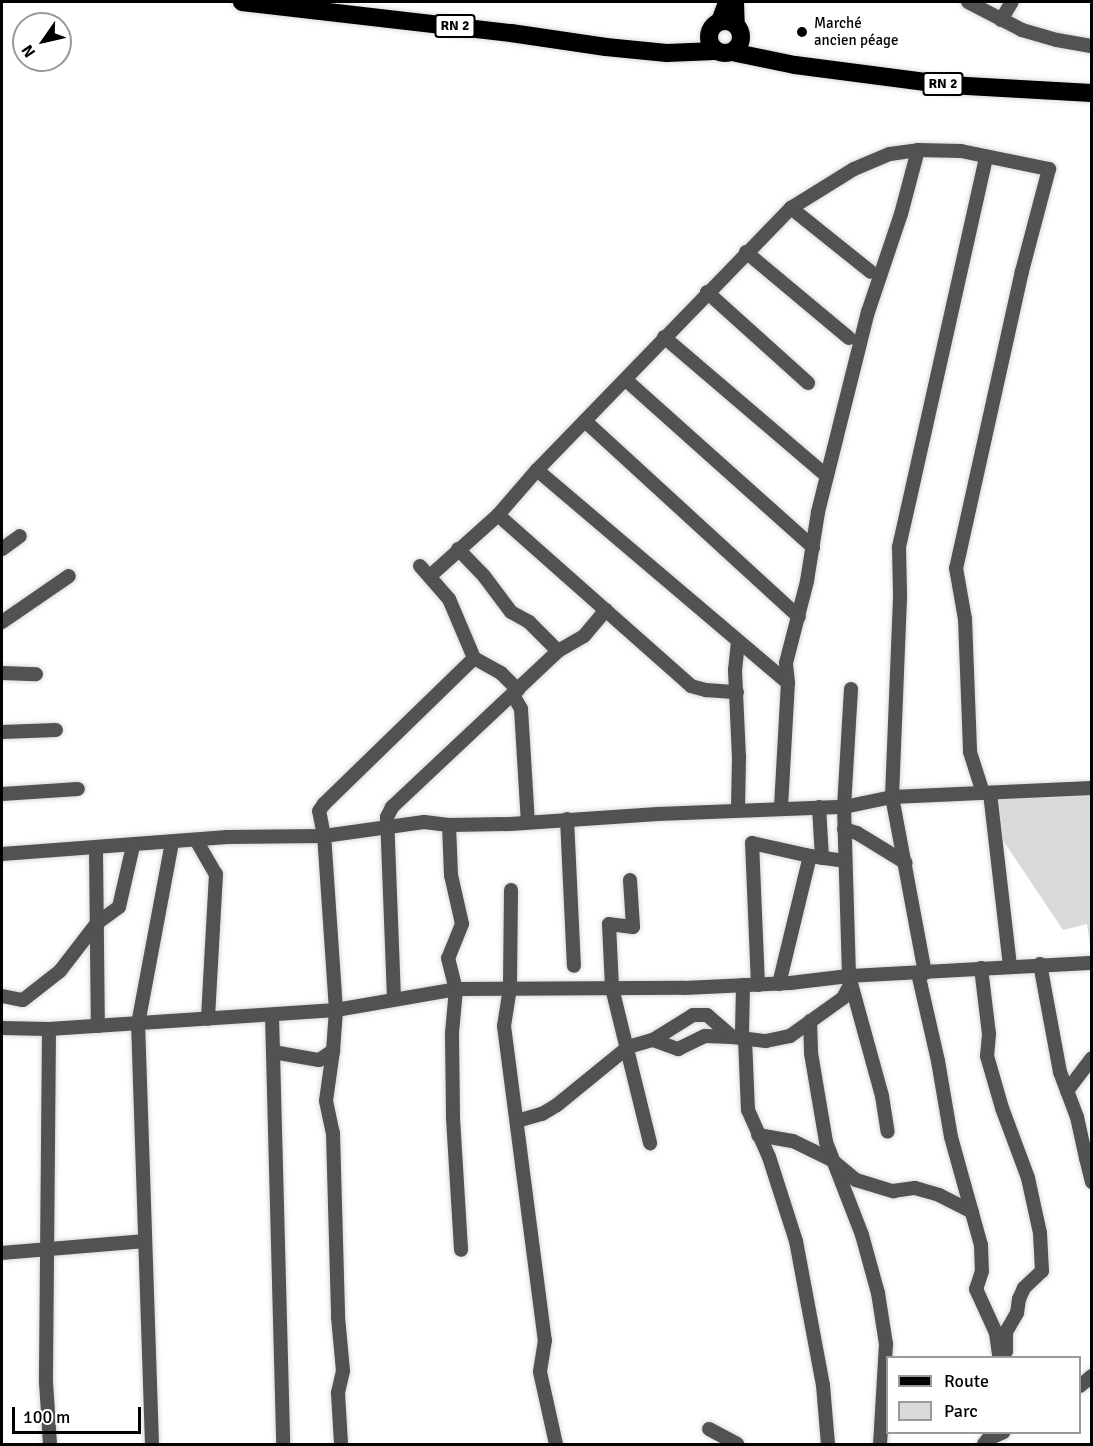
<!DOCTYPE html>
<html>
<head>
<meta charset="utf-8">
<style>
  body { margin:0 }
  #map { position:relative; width:1093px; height:1446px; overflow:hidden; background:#fff; font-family:Signika,sans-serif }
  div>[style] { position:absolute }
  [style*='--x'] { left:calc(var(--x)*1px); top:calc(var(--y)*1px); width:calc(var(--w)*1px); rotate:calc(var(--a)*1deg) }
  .green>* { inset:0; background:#d9d9d9 }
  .roads { filter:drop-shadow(0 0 2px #dbdbdb) drop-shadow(0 0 2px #dbdbdb) }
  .minor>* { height:14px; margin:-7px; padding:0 7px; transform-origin:7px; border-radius:7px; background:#525252 }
  .major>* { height:15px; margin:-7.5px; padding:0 7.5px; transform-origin:7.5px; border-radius:7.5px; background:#000 }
  .highway>* { height:18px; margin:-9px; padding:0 9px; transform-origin:9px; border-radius:9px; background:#000 }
  .highway>.ring { margin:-9px; padding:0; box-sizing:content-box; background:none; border:18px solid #000; border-radius:50% }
  .dots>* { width:16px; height:16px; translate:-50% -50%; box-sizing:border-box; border:3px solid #fff; border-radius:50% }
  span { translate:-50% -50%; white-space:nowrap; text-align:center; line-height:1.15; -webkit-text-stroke:6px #fff; paint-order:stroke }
  .shield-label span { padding:2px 4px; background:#fff; border:2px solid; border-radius:4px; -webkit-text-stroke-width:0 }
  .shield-label { font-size:14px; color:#000; font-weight:700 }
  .poi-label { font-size:15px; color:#000 }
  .left { translate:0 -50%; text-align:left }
  .frame { position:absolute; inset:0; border:3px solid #000; pointer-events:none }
  .legend { position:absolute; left:886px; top:1356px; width:195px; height:78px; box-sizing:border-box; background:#fff; border:2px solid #999; margin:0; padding:8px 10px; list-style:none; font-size:18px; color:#000 }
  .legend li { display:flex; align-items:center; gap:12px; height:30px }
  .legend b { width:30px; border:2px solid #999 }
  .north { position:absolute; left:12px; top:12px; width:60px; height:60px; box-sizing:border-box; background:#fff; border:2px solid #999; border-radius:50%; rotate:236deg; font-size:16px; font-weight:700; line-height:24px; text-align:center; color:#000 }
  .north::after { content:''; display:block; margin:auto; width:21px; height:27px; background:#000; clip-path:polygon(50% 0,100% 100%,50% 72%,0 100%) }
  .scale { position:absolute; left:12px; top:1407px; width:129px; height:27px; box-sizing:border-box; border:3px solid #000; border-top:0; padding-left:8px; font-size:18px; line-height:21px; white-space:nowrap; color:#000; -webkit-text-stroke:4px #fff; paint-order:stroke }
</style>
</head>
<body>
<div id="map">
  <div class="green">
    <i style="clip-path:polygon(1091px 793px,1091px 951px,1087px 924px,1063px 930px,998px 833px,995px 799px)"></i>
  </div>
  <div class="roads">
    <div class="minor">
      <i style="--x:968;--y:2;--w:61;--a:27.4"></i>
      <i style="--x:1022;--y:30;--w:36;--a:16"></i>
      <i style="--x:1057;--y:40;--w:36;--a:10"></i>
      <i style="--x:1001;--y:20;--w:21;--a:-59"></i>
      <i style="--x:791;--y:208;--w:102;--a:38.7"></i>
      <i style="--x:746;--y:252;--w:134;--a:39.9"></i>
      <i style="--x:707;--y:292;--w:136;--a:42"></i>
      <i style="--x:664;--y:337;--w:214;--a:40.5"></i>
      <i style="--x:626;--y:380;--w:251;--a:41.8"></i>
      <i style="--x:585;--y:421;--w:290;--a:42.5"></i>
      <i style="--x:537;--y:470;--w:329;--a:40.3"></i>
      <i style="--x:498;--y:515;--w:258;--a:41.5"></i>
      <i style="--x:691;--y:686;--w:16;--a:15"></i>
      <i style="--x:706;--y:690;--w:31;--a:4"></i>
      <i style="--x:2;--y:549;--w:22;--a:-36"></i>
      <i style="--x:458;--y:549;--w:37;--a:46"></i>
      <i style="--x:484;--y:576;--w:45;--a:53.1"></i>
      <i style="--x:511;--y:612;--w:21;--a:29"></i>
      <i style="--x:529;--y:622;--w:41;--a:45"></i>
      <i style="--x:558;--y:651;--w:30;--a:-30"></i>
      <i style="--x:584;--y:636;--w:34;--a:-50"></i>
      <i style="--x:420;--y:566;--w:44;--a:48.7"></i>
      <i style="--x:449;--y:599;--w:64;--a:67"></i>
      <i style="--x:474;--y:658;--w:31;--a:29"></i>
      <i style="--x:501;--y:673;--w:24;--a:45"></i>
      <i style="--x:430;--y:576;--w:91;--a:-41.9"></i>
      <i style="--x:498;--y:515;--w:60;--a:-49.1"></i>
      <i style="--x:537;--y:470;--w:365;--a:-45.9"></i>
      <i style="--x:791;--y:208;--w:74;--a:-31.8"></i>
      <i style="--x:854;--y:169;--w:39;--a:-23"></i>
      <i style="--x:890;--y:154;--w:28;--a:-8"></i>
      <i style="--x:918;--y:150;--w:43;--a:1.3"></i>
      <i style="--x:961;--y:151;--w:90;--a:11.6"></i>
      <i style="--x:1049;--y:169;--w:106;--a:104.8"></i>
      <i style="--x:1022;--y:271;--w:304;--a:102.5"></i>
      <i style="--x:956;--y:568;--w:52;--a:80"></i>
      <i style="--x:965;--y:619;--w:133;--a:87.8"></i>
      <i style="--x:970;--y:752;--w:43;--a:72.4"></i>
      <i style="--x:2;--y:622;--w:81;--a:-34.5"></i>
      <i style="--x:738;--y:642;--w:28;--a:96"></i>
      <i style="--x:735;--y:670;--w:87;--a:87.4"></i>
      <i style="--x:739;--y:757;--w:53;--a:91.1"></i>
      <i style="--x:2;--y:673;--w:34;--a:2"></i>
      <i style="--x:851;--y:689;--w:118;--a:93.4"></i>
      <i style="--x:844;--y:807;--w:169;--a:88.3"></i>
      <i style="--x:849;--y:976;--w:124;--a:74.6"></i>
      <i style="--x:882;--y:1096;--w:36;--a:81"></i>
      <i style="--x:513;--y:695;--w:16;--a:60"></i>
      <i style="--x:521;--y:709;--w:113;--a:86.5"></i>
      <i style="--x:2;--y:732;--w:54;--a:-2.1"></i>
      <i style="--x:990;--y:793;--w:175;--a:83.4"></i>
      <i style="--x:2;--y:794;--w:76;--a:-3.8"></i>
      <i style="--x:781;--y:807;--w:124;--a:-86.8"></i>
      <i style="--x:788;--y:683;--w:20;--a:-96"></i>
      <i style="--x:786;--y:663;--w:85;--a:-75.6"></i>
      <i style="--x:807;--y:581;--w:70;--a:-80.9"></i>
      <i style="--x:818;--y:512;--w:206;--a:-76"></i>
      <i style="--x:868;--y:312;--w:103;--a:-71.4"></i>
      <i style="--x:901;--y:214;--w:66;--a:-75.1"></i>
      <i style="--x:819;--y:807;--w:51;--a:86.6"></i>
      <i style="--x:567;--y:819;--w:147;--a:87.3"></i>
      <i style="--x:449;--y:825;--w:50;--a:87.7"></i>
      <i style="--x:451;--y:875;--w:50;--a:77.3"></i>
      <i style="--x:462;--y:924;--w:37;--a:112"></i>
      <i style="--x:448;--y:958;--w:32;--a:76"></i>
      <i style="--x:456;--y:989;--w:44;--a:95.2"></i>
      <i style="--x:452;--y:1033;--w:85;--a:89.3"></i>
      <i style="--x:453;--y:1118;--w:132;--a:86.5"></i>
      <i style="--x:844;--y:829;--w:14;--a:17"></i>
      <i style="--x:857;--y:833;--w:57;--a:31.5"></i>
      <i style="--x:196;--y:840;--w:39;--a:60"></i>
      <i style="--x:216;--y:874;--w:145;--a:93.2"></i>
      <i style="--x:96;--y:849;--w:177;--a:89.4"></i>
      <i style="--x:2;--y:854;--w:226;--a:-4.3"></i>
      <i style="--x:227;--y:837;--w:97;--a:-0.6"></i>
      <i style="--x:324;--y:836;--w:101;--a:-8"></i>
      <i style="--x:424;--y:822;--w:25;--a:7"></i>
      <i style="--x:449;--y:825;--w:61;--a:-0.9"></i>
      <i style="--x:510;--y:824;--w:148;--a:-3.9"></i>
      <i style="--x:658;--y:814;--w:186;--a:-2.2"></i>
      <i style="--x:844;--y:807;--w:49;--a:-11.8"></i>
      <i style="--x:892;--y:797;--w:200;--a:-2.6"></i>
      <i style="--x:630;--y:880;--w:47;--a:86.3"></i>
      <i style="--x:633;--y:927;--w:24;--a:-173"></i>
      <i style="--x:609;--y:924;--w:64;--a:87.3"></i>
      <i style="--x:612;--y:988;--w:160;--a:76.2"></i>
      <i style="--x:511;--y:890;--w:98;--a:90.6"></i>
      <i style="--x:510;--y:988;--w:38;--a:99"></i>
      <i style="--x:504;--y:1026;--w:317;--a:82.6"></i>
      <i style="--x:545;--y:1340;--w:32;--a:99"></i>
      <i style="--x:540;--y:1372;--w:74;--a:77.5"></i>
      <i style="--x:1040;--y:964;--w:110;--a:79.5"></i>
      <i style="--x:1060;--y:1072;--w:48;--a:69.3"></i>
      <i style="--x:1077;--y:1117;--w:42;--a:77.6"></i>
      <i style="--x:1086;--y:1158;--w:6;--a:-9"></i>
      <i style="--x:981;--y:968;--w:66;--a:83.1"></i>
      <i style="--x:989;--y:1034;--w:22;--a:95"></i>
      <i style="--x:987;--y:1056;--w:54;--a:73.9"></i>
      <i style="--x:1002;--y:1108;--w:75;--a:69.6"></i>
      <i style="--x:1028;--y:1178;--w:56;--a:77.7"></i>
      <i style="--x:1040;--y:1233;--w:38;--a:87"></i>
      <i style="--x:1042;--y:1271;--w:25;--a:137"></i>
      <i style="--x:1024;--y:1288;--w:12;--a:114"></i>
      <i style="--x:1019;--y:1299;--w:14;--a:98"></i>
      <i style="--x:1017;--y:1313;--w:22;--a:120"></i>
      <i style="--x:1006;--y:1332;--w:19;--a:90"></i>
      <i style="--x:1006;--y:1351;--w:8;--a:120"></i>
      <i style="--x:918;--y:973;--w:90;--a:77.2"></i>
      <i style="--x:938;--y:1061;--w:77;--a:80.3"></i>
      <i style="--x:951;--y:1137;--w:112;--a:74.5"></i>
      <i style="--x:981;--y:1245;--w:26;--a:88"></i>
      <i style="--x:982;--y:1271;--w:19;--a:108"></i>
      <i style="--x:976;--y:1289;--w:48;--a:65.6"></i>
      <i style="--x:996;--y:1333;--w:22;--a:82"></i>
      <i style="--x:925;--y:973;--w:179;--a:-100.6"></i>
      <i style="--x:892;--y:797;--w:203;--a:-87.7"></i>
      <i style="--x:900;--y:594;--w:47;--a:-91.2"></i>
      <i style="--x:899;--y:547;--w:400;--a:-77.4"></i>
      <i style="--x:779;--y:984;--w:132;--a:-76.4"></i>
      <i style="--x:810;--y:856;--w:35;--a:8"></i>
      <i style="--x:743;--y:985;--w:48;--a:91.2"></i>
      <i style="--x:742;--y:1033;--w:7;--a:63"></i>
      <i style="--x:745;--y:1039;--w:71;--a:87.6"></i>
      <i style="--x:748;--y:1110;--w:51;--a:65.9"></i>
      <i style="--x:769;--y:1157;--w:88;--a:72.2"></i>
      <i style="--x:796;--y:1241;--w:147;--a:79.4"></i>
      <i style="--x:823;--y:1385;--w:59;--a:85.2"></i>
      <i style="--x:758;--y:985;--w:142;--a:-92.4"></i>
      <i style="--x:752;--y:843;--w:59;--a:12.6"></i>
      <i style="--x:2;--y:996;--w:21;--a:11"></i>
      <i style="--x:23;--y:1000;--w:47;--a:-38.1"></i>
      <i style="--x:60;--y:971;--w:61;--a:-52.4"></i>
      <i style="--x:97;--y:923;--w:27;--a:-36"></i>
      <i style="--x:119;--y:907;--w:63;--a:-77.1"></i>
      <i style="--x:394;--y:998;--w:181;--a:-92.2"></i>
      <i style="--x:387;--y:817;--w:11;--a:-63"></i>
      <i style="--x:392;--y:807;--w:228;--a:-43.2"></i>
      <i style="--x:272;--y:1015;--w:429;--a:88.5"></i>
      <i style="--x:810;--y:1021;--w:32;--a:88"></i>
      <i style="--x:811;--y:1053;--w:90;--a:80.4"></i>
      <i style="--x:826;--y:1142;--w:100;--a:68.8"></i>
      <i style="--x:862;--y:1235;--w:60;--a:74.6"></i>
      <i style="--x:878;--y:1293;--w:52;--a:81.1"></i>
      <i style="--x:886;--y:1344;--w:100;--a:93.4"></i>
      <i style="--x:2;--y:1028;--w:47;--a:1.2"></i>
      <i style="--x:49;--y:1029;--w:288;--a:-3.8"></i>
      <i style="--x:336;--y:1010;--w:122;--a:-9.9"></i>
      <i style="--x:456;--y:989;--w:228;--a:-0.3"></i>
      <i style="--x:684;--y:988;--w:106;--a:-2.7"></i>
      <i style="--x:790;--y:983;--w:59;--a:-6.8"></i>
      <i style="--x:849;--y:976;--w:243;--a:-3.1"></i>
      <i style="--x:49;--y:1029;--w:353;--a:90.5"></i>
      <i style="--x:46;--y:1382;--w:62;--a:86.3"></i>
      <i style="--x:653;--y:1040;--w:27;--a:20"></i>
      <i style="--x:678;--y:1049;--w:30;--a:-26"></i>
      <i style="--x:705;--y:1036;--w:27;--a:2"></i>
      <i style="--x:333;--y:1051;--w:50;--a:98"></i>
      <i style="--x:326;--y:1101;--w:33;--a:78"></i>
      <i style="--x:333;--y:1133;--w:184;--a:88.4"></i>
      <i style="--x:338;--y:1317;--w:54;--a:84.7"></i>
      <i style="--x:343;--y:1371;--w:23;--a:103"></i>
      <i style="--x:338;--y:1393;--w:51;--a:86.6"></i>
      <i style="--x:273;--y:1052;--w:47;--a:9.9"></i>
      <i style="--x:319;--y:1060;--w:17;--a:-33"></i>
      <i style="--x:333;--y:1051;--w:41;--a:-85.8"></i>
      <i style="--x:336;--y:1010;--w:174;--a:-93.9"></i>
      <i style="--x:324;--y:836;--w:25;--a:-101"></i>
      <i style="--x:319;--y:811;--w:9;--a:-54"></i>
      <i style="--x:324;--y:804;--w:209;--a:-44.2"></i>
      <i style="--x:1067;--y:1091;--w:41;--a:-52.9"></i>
      <i style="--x:517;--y:1121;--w:26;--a:-16"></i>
      <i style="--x:542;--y:1114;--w:17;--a:-31"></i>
      <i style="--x:557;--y:1105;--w:92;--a:-39.2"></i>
      <i style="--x:628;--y:1047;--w:26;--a:-16"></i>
      <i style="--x:653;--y:1040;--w:47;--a:-32"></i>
      <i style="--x:693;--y:1015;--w:14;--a:0"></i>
      <i style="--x:707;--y:1015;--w:33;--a:41"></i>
      <i style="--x:732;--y:1037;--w:34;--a:7"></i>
      <i style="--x:766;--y:1041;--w:25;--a:-12"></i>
      <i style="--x:790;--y:1036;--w:65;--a:-35.6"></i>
      <i style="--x:843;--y:998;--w:17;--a:-62"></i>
      <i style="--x:758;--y:1135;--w:36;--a:10"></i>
      <i style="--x:793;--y:1141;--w:43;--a:26"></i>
      <i style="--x:832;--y:1160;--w:31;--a:40"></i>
      <i style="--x:856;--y:1180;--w:39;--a:17"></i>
      <i style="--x:893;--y:1191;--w:22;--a:-8"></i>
      <i style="--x:915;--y:1188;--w:25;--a:16"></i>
      <i style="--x:939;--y:1195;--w:37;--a:27"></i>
      <i style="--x:1086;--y:1158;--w:25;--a:76"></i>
      <i style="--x:2;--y:1253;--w:143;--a:-4.8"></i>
      <i style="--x:1080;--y:1386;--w:16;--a:-40"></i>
      <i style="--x:709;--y:1429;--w:32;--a:28"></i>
      <i style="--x:152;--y:1444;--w:420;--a:-91.9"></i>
      <i style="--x:138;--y:1024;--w:185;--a:-79.4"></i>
      <i style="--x:984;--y:1444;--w:6;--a:-51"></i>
      <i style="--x:988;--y:1439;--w:17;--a:-24"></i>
    </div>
    <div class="major">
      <i style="--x:736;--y:2;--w:24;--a:88"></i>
      <i style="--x:717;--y:23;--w:22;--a:-69"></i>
    </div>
    <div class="highway">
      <i style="--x:242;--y:2;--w:271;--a:6.6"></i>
      <i style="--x:511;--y:33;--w:96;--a:8.4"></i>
      <i style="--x:606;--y:47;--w:61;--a:5.6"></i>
      <i style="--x:667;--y:53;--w:48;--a:-2.4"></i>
      <i class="ring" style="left:709px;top:21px;width:14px;height:14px"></i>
      <i style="--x:732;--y:52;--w:64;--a:11.7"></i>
      <i style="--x:795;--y:65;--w:155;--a:7.4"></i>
      <i style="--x:949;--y:85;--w:143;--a:3.2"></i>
    </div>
  </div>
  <div class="dots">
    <i style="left:802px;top:32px;background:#000"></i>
  </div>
  <div class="shield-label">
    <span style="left:455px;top:26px">RN 2</span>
    <span style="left:943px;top:84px">RN 2</span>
  </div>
  <div class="poi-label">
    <span class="left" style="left:814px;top:32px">Marché<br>ancien péage</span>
  </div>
  <div class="frame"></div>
  <ul class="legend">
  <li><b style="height:8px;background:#000"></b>Route</li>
  <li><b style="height:16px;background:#d9d9d9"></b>Parc</li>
  </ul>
  <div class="north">N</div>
  <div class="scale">100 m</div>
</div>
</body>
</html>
